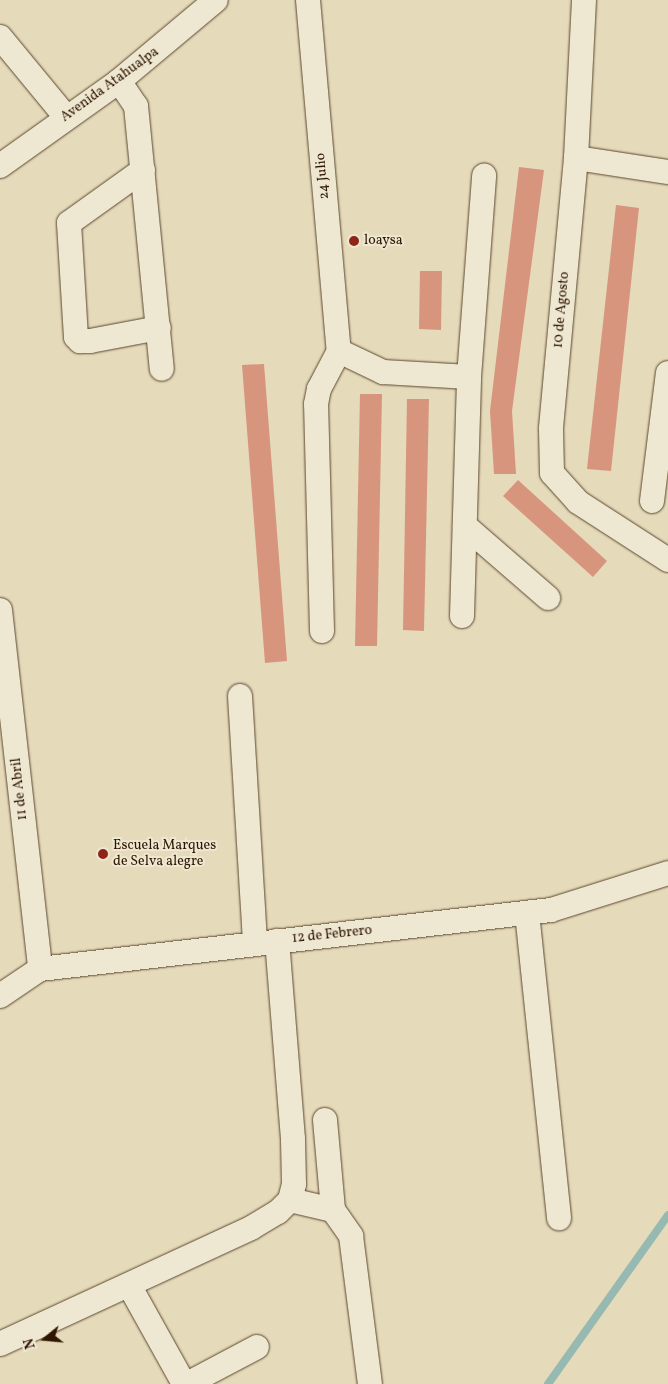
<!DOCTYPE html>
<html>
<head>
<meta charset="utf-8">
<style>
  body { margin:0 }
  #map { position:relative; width:668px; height:1384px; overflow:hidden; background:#e5daba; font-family:Vollkorn,serif }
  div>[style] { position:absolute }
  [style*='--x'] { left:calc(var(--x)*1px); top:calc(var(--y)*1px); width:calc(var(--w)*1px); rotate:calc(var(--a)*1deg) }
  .stream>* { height:8px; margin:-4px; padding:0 4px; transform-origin:4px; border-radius:4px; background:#96bab1 }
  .building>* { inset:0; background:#d7957e }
  .roads { filter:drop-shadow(0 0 1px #5c472e) drop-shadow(0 0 1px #5c472e) }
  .minor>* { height:24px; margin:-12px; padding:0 12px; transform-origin:12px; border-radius:12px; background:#eee7d2 }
  .dots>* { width:14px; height:14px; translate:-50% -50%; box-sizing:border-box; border:2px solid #eee7d2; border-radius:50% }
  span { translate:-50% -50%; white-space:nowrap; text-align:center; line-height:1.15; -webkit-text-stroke:4px #eee7d2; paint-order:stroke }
  .street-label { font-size:14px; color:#2f1600 }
  .poi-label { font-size:14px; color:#2f1600 }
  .left { translate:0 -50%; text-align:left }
  .north { position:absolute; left:20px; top:1314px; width:50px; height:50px; -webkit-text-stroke:4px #eee7d2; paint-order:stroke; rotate:253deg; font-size:14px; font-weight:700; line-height:20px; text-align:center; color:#2f1600 }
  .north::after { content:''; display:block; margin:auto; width:18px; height:22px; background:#2f1600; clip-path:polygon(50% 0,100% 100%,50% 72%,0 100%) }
</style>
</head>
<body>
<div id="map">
  <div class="stream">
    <i style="--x:548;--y:1384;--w:207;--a:-54.6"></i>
  </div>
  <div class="building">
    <i style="clip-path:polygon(519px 167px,544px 170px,512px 411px,516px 474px,494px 474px,490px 411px)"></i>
    <i style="clip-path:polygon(616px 205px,639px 208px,611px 471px,587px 469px)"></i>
    <i style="clip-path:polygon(420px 271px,442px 271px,441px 330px,419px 329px)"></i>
    <i style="clip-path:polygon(264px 364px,287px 661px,265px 663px,242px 365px)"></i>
    <i style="clip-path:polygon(360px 394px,382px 394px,377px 646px,355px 646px)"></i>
    <i style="clip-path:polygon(407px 399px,429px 399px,424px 631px,403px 630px)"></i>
    <i style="clip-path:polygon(518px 480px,607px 561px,593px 577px,503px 496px)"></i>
  </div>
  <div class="roads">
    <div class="minor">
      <i style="--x:308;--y:0;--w:352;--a:85"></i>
      <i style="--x:584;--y:0;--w:158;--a:92.9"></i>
      <i style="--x:576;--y:158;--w:272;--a:95.3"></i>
      <i style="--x:551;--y:429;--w:44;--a:88.7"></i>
      <i style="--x:552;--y:473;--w:39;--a:48"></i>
      <i style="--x:578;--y:502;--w:107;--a:32.8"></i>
      <i style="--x:0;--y:37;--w:104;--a:50.5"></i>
      <i style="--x:119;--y:81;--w:30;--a:56"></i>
      <i style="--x:136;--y:106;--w:264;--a:84.4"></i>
      <i style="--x:576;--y:158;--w:93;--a:8.7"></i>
      <i style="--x:0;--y:166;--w:146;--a:-35.5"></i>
      <i style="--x:119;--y:81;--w:126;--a:-39.9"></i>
      <i style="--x:143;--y:170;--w:91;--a:144.4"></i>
      <i style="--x:69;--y:223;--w:114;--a:86.5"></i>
      <i style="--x:76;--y:337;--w:6;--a:45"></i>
      <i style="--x:80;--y:341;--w:10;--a:0"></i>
      <i style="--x:90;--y:341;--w:70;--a:-10.7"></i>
      <i style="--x:339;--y:351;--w:49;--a:25.5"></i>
      <i style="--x:383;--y:372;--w:86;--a:3.3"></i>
      <i style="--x:652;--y:501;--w:129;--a:-82.9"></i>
      <i style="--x:465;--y:526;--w:110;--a:40.9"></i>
      <i style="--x:0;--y:610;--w:361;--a:83.6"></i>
      <i style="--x:462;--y:616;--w:239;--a:-88.3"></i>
      <i style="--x:469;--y:377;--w:202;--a:-85.7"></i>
      <i style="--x:322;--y:631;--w:227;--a:-91.5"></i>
      <i style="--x:316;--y:404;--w:15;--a:-79"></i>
      <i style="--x:319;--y:389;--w:43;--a:-62.2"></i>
      <i style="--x:240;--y:696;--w:248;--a:86.5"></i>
      <i style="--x:527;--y:913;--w:307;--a:84"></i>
      <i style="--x:0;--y:996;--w:48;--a:-34"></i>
      <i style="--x:40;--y:969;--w:514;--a:-6.59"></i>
      <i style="--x:551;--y:910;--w:123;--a:-17.5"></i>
      <i style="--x:325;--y:1120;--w:90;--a:84.9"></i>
      <i style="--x:290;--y:1200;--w:44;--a:13.1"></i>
      <i style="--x:333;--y:1210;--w:32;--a:55"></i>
      <i style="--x:351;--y:1236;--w:149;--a:82.7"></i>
      <i style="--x:129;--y:1285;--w:113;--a:60.9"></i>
      <i style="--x:0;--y:1344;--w:277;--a:-24.8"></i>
      <i style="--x:251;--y:1228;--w:31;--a:-31"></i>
      <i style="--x:278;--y:1212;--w:17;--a:-45"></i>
      <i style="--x:290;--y:1200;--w:16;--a:-76"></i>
      <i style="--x:294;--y:1184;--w:45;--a:-91.3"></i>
      <i style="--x:293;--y:1139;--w:199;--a:-94.6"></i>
      <i style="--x:187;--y:1384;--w:79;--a:-27.9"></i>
    </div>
  </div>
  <div class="dots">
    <i style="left:354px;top:241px;background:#8f2418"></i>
    <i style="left:103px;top:854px;background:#8f2418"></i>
  </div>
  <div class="street-label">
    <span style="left:110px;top:85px;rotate:-36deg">Avenida Atahualpa</span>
    <span style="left:323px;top:176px;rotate:-95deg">24 Julio</span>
    <span style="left:562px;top:310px;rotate:-85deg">10 de Agosto</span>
    <span style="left:20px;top:789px;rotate:-96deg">11 de Abril</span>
    <span style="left:332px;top:935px;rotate:-6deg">12 de Febrero</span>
  </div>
  <div class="poi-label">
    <span class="left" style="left:364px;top:241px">loaysa</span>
    <span class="left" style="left:113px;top:854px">Escuela Marques<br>de Selva alegre</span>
  </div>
  <div class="north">N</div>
</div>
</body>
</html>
